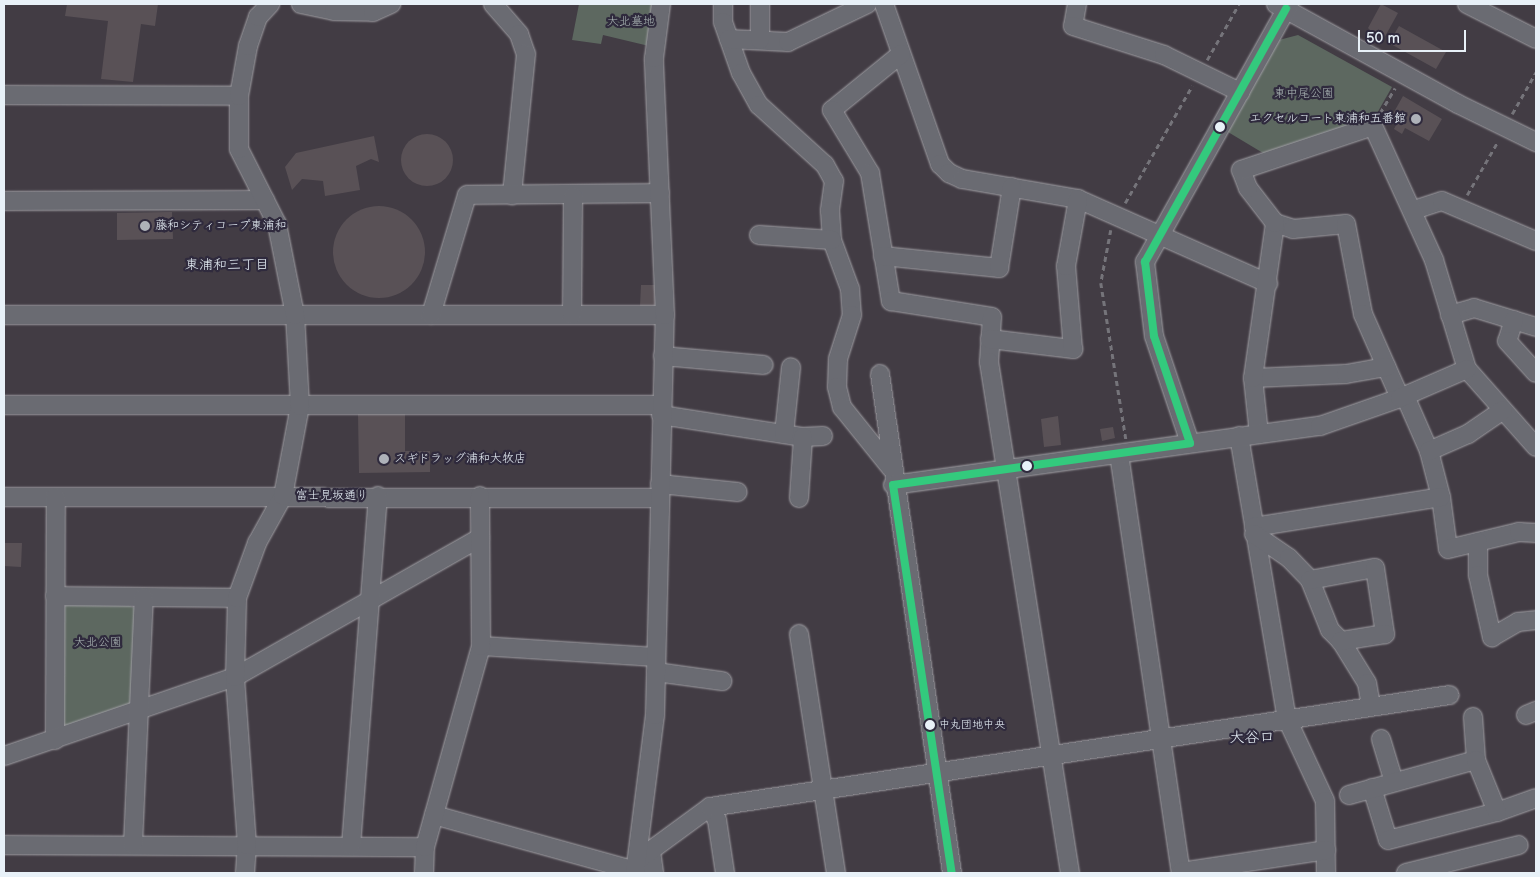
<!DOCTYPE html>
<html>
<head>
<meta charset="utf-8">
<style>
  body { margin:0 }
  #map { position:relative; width:1540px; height:877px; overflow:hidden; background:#423c44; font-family:"Balsamiq Sans","Klee One",sans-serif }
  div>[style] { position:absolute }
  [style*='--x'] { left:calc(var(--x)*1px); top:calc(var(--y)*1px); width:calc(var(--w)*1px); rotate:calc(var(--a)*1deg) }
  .green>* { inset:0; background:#5d6860 }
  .building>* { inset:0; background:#595156 }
  .round { border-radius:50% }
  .path>* { height:2.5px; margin-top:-1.25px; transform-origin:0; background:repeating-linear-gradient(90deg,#75747a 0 5px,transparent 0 9px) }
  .roads { filter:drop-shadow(0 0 1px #a09fa4) drop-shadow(0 0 1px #a09fa4) }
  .minor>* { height:18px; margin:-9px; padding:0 9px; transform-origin:9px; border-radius:9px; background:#6a6b72 }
  .bus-1>* { height:8px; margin:-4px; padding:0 4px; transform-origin:4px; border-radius:4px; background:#33ca7d }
  .dots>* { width:14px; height:14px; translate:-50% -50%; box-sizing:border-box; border:2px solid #2f2a3d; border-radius:50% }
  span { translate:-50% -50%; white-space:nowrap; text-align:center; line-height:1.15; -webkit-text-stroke:4.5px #2f2a3d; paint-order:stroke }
  .bus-label { font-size:11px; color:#e8f1f8 }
  .left { translate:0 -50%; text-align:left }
  .park-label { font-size:12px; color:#abb6b5 }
  .poi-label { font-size:12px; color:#e8f1f8 }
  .right { translate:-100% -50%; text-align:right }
  .street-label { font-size:12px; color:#e8f1f8 }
  .neighbourhood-label { font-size:14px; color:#e8f1f8 }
  .quarter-label { font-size:15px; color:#e8f1f8 }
  .frame { position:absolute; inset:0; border:5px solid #e8f1f8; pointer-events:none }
  .scale { position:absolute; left:1358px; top:30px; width:108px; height:22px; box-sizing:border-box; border:2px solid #e8f1f8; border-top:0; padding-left:6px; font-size:15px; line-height:18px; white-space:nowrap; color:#e8f1f8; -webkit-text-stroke:4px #2f2a3d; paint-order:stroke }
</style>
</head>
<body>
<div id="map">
  <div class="green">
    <i style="clip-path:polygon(579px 4px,654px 5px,649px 46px,603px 35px,601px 44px,572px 40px)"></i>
    <i style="clip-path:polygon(1298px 35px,1392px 87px,1376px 115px,1353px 127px,1268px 156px,1228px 132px,1279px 40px)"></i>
    <i style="clip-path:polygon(66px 605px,128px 605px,137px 609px,132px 705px,62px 728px,61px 609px)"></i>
  </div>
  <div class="building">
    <i style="clip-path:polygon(67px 4px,158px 4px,155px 26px,141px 24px,133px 82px,101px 79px,108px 21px,65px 16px)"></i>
    <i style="clip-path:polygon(1381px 4px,1398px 13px,1382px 42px,1368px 28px)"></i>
    <i style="clip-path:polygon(1399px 26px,1446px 52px,1436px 69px,1389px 43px)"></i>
    <i style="clip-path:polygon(1403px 96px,1442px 119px,1429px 141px,1405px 128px,1402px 134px,1394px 129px,1397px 123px,1390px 119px)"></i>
    <i class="round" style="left:401px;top:134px;width:52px;height:52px"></i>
    <i style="clip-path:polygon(374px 136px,379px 162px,371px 159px,356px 166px,360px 190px,325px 196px,323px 181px,302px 179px,292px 190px,285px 167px,296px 153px)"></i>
    <i class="round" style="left:333px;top:206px;width:92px;height:92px"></i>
    <i style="clip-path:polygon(172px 212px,173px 239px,117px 240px,117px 213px)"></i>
    <i style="clip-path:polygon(641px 285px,658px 285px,657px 302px,653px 307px,640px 306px)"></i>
    <i style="clip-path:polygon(405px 413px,405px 451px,430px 451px,430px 472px,359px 473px,358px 414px)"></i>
    <i style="clip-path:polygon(1058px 416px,1061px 445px,1044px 447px,1041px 419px)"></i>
    <i style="clip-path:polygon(1113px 427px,1115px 438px,1102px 441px,1100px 429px)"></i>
    <i style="clip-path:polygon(4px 543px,22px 543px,21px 567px,4px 566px)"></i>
  </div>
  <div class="path">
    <i style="--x:1207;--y:60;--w:64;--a:-60.3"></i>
    <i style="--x:1380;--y:113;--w:29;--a:-59"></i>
    <i style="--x:1512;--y:114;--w:48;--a:-60.3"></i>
    <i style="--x:1467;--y:195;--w:62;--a:-60.1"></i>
    <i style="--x:1125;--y:203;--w:135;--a:-60.2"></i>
    <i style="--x:1111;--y:230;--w:54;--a:100.7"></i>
    <i style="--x:1101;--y:283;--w:158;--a:80.9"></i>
  </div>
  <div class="roads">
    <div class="minor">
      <i style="--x:301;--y:4;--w:34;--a:12"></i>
      <i style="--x:334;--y:11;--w:39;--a:1"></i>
      <i style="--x:373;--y:12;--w:20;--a:-24"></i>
      <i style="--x:493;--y:4;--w:40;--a:49"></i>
      <i style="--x:519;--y:34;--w:21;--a:71"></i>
      <i style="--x:526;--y:54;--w:142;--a:95.7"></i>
      <i style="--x:723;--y:4;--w:18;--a:90"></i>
      <i style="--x:723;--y:22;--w:54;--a:70.6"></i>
      <i style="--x:741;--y:73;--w:37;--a:61"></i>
      <i style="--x:759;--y:105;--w:89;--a:42.3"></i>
      <i style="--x:825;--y:165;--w:18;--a:61"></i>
      <i style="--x:834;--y:181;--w:30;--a:98"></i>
      <i style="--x:830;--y:211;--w:29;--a:86"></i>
      <i style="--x:832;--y:240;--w:52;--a:69.8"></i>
      <i style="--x:850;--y:289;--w:26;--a:86"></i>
      <i style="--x:852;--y:315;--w:46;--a:107.7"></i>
      <i style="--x:838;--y:359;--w:28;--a:92"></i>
      <i style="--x:837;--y:387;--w:21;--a:76"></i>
      <i style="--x:842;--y:407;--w:78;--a:51.2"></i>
      <i style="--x:884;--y:4;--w:170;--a:70.7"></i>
      <i style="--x:940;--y:164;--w:13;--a:45"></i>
      <i style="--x:949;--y:173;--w:14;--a:25"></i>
      <i style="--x:962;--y:179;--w:118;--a:9.8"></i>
      <i style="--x:1078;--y:199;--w:208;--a:23.9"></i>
      <i style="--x:1077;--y:4;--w:22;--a:100"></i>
      <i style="--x:1073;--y:26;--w:96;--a:17.7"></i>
      <i style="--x:1164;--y:55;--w:85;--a:26"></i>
      <i style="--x:1276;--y:4;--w:208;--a:28.8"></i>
      <i style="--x:1458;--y:104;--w:87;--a:26"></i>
      <i style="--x:1467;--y:4;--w:77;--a:26.9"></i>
      <i style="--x:729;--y:39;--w:59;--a:2.9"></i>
      <i style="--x:788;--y:42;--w:88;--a:-25.7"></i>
      <i style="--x:760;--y:40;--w:36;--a:-90"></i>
      <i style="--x:901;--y:54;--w:89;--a:140.9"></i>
      <i style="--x:832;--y:110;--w:74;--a:58.9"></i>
      <i style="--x:870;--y:173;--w:130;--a:80.7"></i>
      <i style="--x:891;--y:301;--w:102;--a:9"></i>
      <i style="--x:992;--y:317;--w:45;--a:93.8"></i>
      <i style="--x:989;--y:362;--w:517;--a:80.99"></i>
      <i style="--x:4;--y:95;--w:235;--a:0.2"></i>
      <i style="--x:4;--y:201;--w:261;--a:-0.2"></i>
      <i style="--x:1414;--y:210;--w:29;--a:-18"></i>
      <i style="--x:1442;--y:201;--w:102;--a:23.1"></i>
      <i style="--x:1275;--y:223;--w:19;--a:18"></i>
      <i style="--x:1293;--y:229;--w:53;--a:-5.4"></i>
      <i style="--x:1346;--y:224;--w:92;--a:79.3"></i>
      <i style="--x:1363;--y:314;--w:92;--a:66.2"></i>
      <i style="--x:759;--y:235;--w:73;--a:3.9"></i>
      <i style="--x:883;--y:256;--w:117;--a:5.9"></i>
      <i style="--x:999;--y:268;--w:82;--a:-80.9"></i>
      <i style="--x:4;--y:315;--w:661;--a:0"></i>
      <i style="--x:431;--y:315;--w:125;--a:-73.3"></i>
      <i style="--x:467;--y:195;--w:193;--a:-0.6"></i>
      <i style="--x:572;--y:315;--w:119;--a:-89.5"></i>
      <i style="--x:1450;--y:315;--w:25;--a:-16"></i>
      <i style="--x:1474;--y:308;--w:65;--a:17"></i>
      <i style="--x:1514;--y:320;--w:22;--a:108"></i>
      <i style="--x:1507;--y:341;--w:43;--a:47.8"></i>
      <i style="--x:990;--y:339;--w:84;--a:6.9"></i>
      <i style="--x:1073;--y:349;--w:83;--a:-94.8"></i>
      <i style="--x:1066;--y:266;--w:68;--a:-79.8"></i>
      <i style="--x:663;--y:356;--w:101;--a:5.1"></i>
      <i style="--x:880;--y:374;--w:504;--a:81.79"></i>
      <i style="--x:1253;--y:378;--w:93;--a:-2.5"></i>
      <i style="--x:1346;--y:374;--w:41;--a:-9.9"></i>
      <i style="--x:1405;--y:396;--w:60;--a:66.4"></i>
      <i style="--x:1429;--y:451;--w:48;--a:75.4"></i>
      <i style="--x:1441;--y:497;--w:52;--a:82.3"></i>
      <i style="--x:1448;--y:549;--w:73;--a:-13.5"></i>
      <i style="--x:1519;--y:532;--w:17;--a:3"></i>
      <i style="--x:4;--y:405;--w:657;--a:0"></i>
      <i style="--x:661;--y:415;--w:144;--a:8.8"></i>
      <i style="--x:803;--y:437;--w:20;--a:-3"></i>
      <i style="--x:784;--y:434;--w:67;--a:-84"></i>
      <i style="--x:1259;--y:434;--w:56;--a:-96.1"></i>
      <i style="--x:1253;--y:378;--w:157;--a:-81.9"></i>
      <i style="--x:1275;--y:223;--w:44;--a:-127.6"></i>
      <i style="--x:1248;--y:188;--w:19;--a:-111"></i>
      <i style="--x:1241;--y:170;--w:139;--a:-18.4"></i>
      <i style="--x:1373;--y:126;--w:147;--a:65.5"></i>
      <i style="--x:1434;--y:260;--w:114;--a:73.2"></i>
      <i style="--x:1467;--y:369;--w:104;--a:48.5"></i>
      <i style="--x:1239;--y:436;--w:287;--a:80.4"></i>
      <i style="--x:1287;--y:719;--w:90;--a:65.1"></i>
      <i style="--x:1325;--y:801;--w:72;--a:89.2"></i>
      <i style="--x:1190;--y:443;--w:113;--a:-108.6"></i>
      <i style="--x:1154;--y:336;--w:75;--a:-96.9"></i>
      <i style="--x:1145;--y:262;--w:295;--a:-60.8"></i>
      <i style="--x:1429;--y:451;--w:43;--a:-23.6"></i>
      <i style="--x:1468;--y:434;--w:42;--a:-34.4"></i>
      <i style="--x:1119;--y:454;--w:424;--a:81.6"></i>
      <i style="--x:660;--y:484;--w:78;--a:5.9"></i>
      <i style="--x:893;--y:485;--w:431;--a:-7.9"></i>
      <i style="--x:1320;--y:426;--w:85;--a:-19.3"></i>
      <i style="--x:1400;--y:398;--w:73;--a:-23.4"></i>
      <i style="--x:4;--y:497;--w:655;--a:0.09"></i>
      <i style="--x:799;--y:498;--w:61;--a:-86.2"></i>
      <i style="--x:1254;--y:527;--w:189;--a:-9.1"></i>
      <i style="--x:1254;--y:534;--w:42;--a:34.4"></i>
      <i style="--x:1289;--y:558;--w:30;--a:46"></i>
      <i style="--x:1310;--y:580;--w:54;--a:68.2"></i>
      <i style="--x:1330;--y:630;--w:16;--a:45"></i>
      <i style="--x:1341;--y:641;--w:49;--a:58.2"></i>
      <i style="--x:1367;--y:683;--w:22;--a:80"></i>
      <i style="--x:1478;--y:542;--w:33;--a:90"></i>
      <i style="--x:1478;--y:575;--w:64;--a:77.3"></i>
      <i style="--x:1492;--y:637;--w:30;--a:-30"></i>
      <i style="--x:1518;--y:622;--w:18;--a:-6"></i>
      <i style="--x:1310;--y:580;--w:66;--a:-10.5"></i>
      <i style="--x:1375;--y:568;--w:67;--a:81.4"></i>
      <i style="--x:1385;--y:634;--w:45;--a:171"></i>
      <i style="--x:55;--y:596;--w:182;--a:0.6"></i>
      <i style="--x:799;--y:634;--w:242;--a:81.2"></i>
      <i style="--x:481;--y:646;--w:175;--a:3.6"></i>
      <i style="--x:656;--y:672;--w:67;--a:7.8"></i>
      <i style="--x:1526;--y:715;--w:11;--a:-22"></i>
      <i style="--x:1473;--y:717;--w:43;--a:86"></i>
      <i style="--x:1381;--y:739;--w:45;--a:73.2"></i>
      <i style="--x:55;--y:740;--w:243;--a:-89.8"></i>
      <i style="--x:4;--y:756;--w:244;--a:-18.9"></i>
      <i style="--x:235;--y:677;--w:282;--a:-29.6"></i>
      <i style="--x:1372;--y:788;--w:54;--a:72.9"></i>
      <i style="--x:1388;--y:840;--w:113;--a:-14.4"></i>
      <i style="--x:1497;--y:812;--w:41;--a:-19.7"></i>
      <i style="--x:1349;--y:795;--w:132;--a:-15.4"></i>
      <i style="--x:1476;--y:760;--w:56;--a:68"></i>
      <i style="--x:710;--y:807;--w:15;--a:62"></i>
      <i style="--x:717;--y:820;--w:54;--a:81.4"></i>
      <i style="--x:434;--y:815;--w:210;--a:15.5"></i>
      <i style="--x:4;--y:845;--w:421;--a:0.3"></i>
      <i style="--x:133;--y:845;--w:248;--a:-87.5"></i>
      <i style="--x:351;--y:846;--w:351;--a:-85.6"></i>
      <i style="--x:651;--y:851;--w:22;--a:82"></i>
      <i style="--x:639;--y:859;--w:88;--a:-36.2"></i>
      <i style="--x:710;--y:807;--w:748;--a:-8.61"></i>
      <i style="--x:1181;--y:872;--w:147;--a:-8.6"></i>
      <i style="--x:245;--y:873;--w:28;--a:-86"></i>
      <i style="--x:247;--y:845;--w:168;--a:-94.1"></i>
      <i style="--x:235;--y:677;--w:79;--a:-88.5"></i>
      <i style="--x:237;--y:598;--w:59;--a:-70"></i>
      <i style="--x:257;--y:543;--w:54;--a:-61"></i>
      <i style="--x:283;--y:496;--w:92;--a:-79.3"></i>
      <i style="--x:300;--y:406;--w:91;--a:-93.1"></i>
      <i style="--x:295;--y:315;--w:93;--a:-101.2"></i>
      <i style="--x:277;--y:224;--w:84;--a:-116.9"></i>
      <i style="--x:239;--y:149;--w:53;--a:-90"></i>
      <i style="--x:239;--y:96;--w:51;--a:-79.8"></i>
      <i style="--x:248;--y:46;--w:31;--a:-71"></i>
      <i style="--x:258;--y:17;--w:18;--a:-47"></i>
      <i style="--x:424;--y:873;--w:26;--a:-88"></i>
      <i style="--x:425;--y:847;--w:209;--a:-74.4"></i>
      <i style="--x:481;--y:646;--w:150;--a:-90.4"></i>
      <i style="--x:635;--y:873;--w:159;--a:-82.8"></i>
      <i style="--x:655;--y:715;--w:400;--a:-88.6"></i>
      <i style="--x:665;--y:315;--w:257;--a:-92.5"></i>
      <i style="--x:654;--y:58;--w:54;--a:-82.6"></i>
      <i style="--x:1406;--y:873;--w:116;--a:-13.9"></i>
    </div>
  </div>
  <div class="bus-1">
    <i style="--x:1190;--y:443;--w:113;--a:-108.6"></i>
    <i style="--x:1154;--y:336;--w:75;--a:-96.9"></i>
    <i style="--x:1145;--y:262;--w:290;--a:-60.9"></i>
    <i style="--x:893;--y:485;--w:392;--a:81.4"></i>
    <i style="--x:893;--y:485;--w:300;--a:-8"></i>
  </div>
  <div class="dots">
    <i style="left:1416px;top:119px;background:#aeb2b9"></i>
    <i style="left:1220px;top:127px;background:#e8f1f8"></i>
    <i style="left:145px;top:226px;background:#aeb2b9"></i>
    <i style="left:384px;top:459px;background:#aeb2b9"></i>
    <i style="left:1027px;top:466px;background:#e8f1f8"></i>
    <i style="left:930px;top:725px;background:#e8f1f8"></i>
  </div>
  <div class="bus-label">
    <span class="left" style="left:939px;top:725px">中丸団地中央</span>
  </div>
  <div class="park-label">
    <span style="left:631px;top:22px">大北墓地</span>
    <span style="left:1304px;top:94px">東中尾公園</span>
    <span style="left:98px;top:643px">大北公園</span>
  </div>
  <div class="poi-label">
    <span class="right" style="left:1406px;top:119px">エクセルコート東浦和五番館</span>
    <span class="left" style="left:155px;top:226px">藤和シティコープ東浦和</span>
    <span class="left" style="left:394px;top:459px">スギドラッグ浦和大牧店</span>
  </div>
  <div class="street-label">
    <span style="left:332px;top:496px">富士見坂通り</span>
  </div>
  <div class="neighbourhood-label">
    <span style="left:227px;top:265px">東浦和三丁目</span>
  </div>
  <div class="quarter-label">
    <span style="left:1252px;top:738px">大谷口</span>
  </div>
  <div class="frame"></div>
  <div class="scale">50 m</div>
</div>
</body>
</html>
